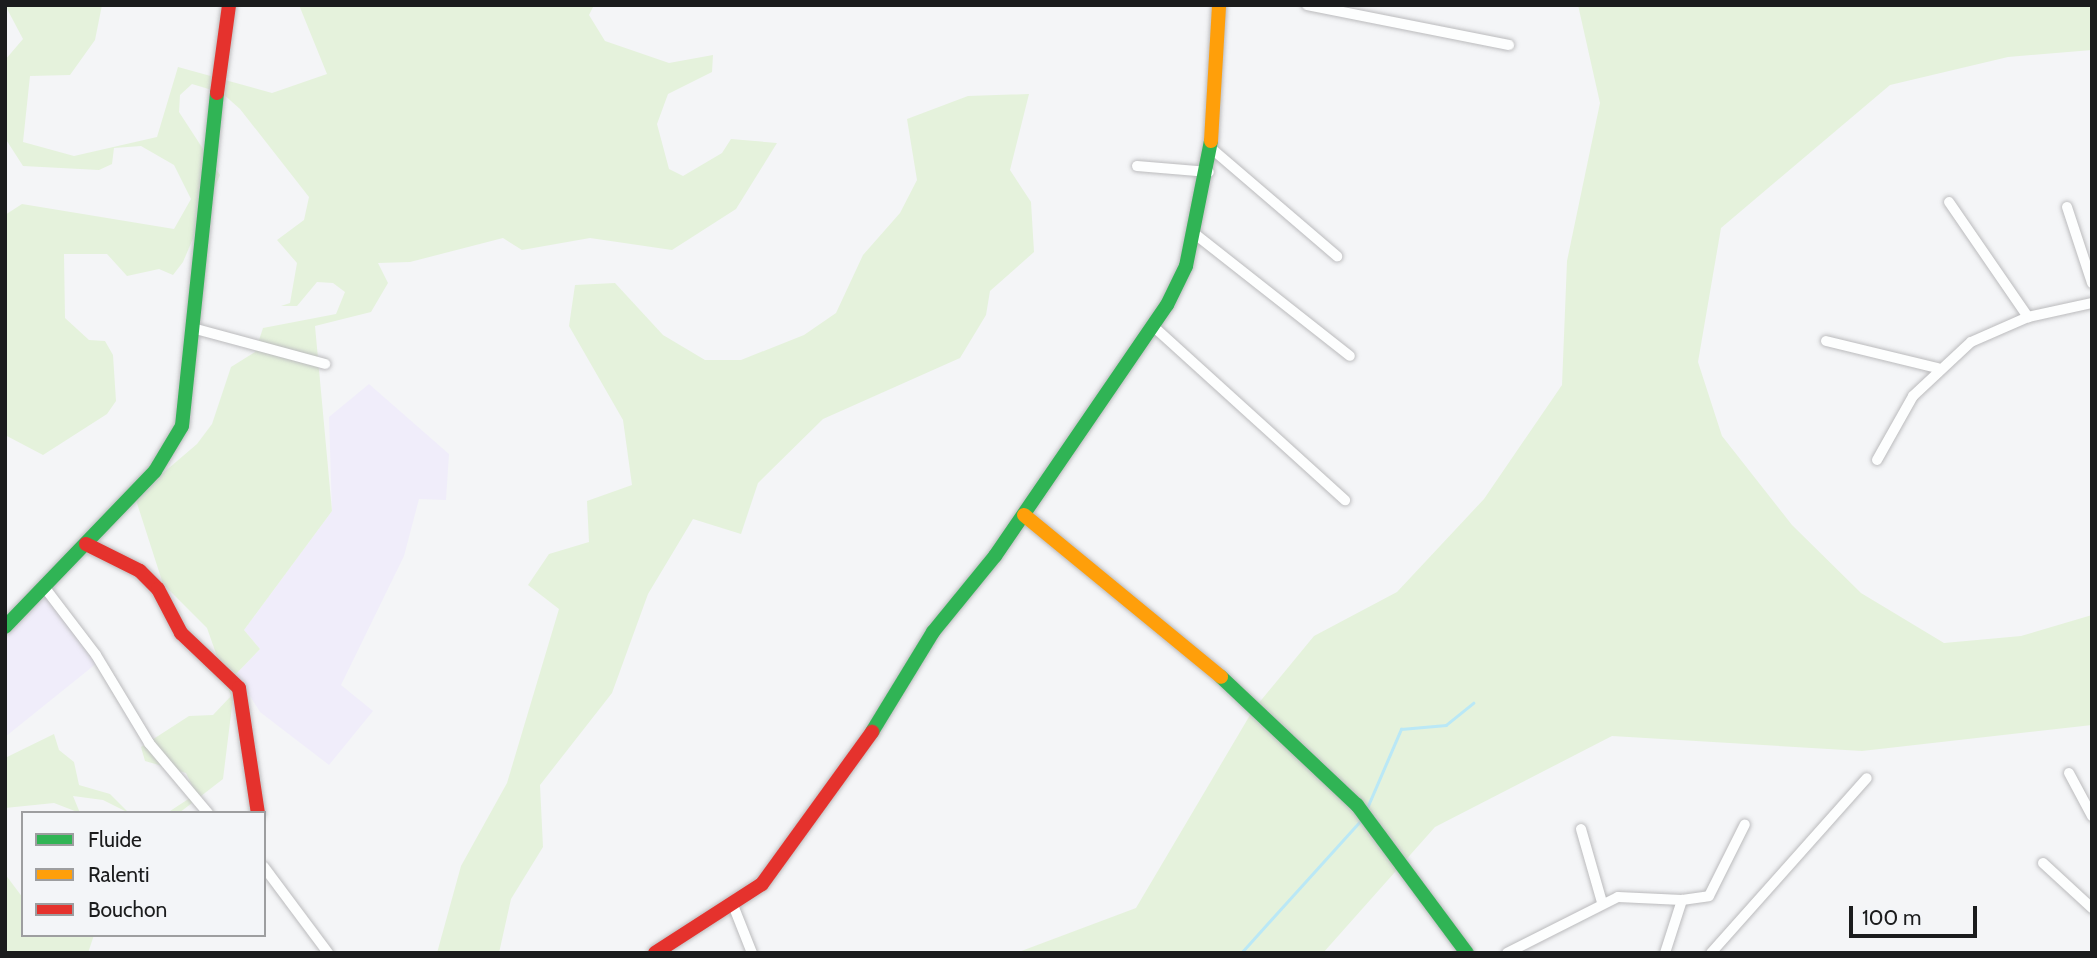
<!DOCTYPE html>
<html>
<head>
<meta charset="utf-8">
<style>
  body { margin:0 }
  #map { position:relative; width:2097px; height:958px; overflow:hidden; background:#f4f5f7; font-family:Cabin,sans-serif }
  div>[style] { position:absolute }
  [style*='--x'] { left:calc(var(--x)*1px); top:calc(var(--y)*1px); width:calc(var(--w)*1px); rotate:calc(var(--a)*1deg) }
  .education>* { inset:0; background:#f0edfa }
  .green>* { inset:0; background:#e5f2dc }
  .stream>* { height:2.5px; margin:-1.25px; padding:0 1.25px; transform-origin:1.25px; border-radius:1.25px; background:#bae8f6 }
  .roads { filter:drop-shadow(0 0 2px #bbbbbd) drop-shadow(0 0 2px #bbbbbd) }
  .street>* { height:10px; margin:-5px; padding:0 5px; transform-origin:5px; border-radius:5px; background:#fdfefe }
  .fast>* { height:14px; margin:-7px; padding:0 7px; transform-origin:7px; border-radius:7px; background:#30b455 }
  .slow>* { height:14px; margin:-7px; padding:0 7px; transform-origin:7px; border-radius:7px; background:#ff9f0a }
  .jam>* { height:14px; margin:-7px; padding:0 7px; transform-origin:7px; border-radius:7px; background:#e5322d }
  span { translate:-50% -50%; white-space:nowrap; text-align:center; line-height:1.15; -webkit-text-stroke:6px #f3f5f8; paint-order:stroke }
  .frame { position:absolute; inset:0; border:7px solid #1b1c1d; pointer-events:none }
  .legend { position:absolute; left:21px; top:811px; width:245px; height:126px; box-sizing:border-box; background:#f3f5f8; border:2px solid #9d9ea0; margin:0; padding:9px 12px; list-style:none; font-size:21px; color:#1b1c1d }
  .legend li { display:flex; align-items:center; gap:14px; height:35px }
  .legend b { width:35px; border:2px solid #9d9ea0 }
  .scale { position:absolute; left:1849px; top:906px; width:128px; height:32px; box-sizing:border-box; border:4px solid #1b1c1d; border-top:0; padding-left:9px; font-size:21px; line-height:24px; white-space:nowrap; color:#1b1c1d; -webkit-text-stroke:5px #f3f5f8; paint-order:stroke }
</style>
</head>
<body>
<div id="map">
  <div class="education">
    <i style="clip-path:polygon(369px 384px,449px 454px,446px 500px,419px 499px,404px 556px,341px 685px,373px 711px,329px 765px,260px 712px,236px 674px,260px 649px,244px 630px,332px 511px,329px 417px)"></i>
    <i style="clip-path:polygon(48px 595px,97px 663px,5px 737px,5px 631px)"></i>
  </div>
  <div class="green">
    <i style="clip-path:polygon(5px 5px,102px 5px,95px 40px,70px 75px,30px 76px,23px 142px,74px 156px,157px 137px,178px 67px,272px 93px,327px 74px,299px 5px,594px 5px,589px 15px,605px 41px,669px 63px,713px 55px,712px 72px,668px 94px,657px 124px,669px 169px,683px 176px,722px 153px,731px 139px,777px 143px,736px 209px,672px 250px,590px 238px,522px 250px,503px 238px,410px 262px,378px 263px,388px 283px,371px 312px,315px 326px,332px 511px,244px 630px,260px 649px,236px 674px,223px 779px,179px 813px,167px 813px,196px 794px,186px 773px,145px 761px,141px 747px,189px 716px,213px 715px,231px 696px,207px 628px,163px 584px,135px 497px,197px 444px,212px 424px,231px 367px,255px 352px,263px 328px,336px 314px,345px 292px,333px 283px,317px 282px,297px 306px,281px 306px,290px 303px,297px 263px,277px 240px,304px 220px,309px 197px,240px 109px,222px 93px,192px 84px,180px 95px,179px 112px,220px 175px,183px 262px,173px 275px,159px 269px,127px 276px,107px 254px,64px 254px,65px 318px,89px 340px,105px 341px,113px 355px,116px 401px,107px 414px,43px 455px,5px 435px,5px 215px,22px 204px,174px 229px,191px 199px,174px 165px,141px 146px,114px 148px,112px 164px,99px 170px,23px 166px,5px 138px,5px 60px,23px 39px)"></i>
    <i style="clip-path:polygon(1578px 5px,2092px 5px,2092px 50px,2008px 57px,1890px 85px,1721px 228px,1698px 362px,1722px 436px,1792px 525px,1861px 593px,1944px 643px,2021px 636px,2092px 615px,2092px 725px,1862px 751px,1612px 736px,1435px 827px,1323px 953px,1016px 953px,1136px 908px,1253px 710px,1314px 636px,1397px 592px,1484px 499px,1562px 385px,1567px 261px,1600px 103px)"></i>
    <i style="clip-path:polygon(1029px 94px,1010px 170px,1031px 202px,1034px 252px,990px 291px,986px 315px,960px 358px,823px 419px,758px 483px,741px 534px,693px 519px,648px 594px,612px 693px,540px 785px,543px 847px,511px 899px,499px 953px,437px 953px,461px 866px,507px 783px,559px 609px,528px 585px,549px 554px,589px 542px,587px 501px,632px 485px,623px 420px,569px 326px,575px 285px,615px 283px,663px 335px,705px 360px,741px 360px,804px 335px,836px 313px,863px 255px,900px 213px,917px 180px,907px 119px,968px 96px)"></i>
    <i style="clip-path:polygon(54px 734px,59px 750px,74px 762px,79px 785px,110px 794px,129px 813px,103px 800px,73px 796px,80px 813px,54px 803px,5px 808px,5px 758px)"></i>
    <i style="clip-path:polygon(5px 874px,23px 898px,23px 935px,94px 935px,88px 953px,5px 953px)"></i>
  </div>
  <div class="stream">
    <i style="--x:1367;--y:808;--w:86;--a:-66.7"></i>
    <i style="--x:1401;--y:729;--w:45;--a:-5.1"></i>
    <i style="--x:1446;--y:725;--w:35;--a:-39"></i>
    <i style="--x:1241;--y:953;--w:179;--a:-47.9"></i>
  </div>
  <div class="roads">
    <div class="street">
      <i style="--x:1307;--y:5;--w:206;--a:11.2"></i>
      <i style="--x:1212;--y:149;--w:165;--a:40.6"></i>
      <i style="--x:1137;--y:166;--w:72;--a:4.8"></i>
      <i style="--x:1949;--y:202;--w:140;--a:55.5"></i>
      <i style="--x:2067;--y:207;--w:80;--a:71.8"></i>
      <i style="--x:1195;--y:234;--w:197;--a:38.2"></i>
      <i style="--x:1154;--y:327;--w:258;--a:42.2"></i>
      <i style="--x:192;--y:328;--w:138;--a:15.1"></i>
      <i style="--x:1826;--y:341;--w:115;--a:13.6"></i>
      <i style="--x:1877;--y:460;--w:73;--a:-60.6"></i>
      <i style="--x:1913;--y:396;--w:79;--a:-43"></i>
      <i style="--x:1971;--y:342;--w:62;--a:-23.7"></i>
      <i style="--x:2028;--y:317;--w:66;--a:-12.3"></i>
      <i style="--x:45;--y:588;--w:84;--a:52.7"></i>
      <i style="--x:96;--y:655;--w:103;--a:58.9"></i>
      <i style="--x:149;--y:743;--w:92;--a:49.9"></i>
      <i style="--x:2069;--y:773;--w:49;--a:61.9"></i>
      <i style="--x:1581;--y:829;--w:76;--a:74"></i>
      <i style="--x:2043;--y:863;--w:67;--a:42.6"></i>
      <i style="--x:264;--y:867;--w:107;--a:53.3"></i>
      <i style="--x:733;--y:905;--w:52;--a:68.4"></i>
      <i style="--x:1507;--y:953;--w:124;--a:-26.8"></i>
      <i style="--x:1618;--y:897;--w:64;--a:2.7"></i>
      <i style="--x:1665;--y:953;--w:56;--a:-72.2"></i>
      <i style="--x:1682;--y:900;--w:27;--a:-8"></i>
      <i style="--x:1709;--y:896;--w:80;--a:-63.4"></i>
      <i style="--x:1711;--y:953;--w:234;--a:-48.3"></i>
    </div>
    <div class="fast">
      <i style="--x:5;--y:627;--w:216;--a:-46.1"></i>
      <i style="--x:155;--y:471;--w:52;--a:-59"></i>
      <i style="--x:182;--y:426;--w:335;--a:-84"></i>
      <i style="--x:1221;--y:677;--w:187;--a:43.3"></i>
      <i style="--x:1357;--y:805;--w:184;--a:53.4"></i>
      <i style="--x:872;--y:732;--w:117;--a:-58.6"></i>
      <i style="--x:933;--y:632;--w:98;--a:-50.8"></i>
      <i style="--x:995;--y:556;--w:304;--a:-55.6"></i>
      <i style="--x:1167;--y:305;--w:43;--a:-64"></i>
      <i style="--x:1186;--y:266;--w:127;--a:-78.7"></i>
    </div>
    <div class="slow">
      <i style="--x:1211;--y:141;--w:136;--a:-86.6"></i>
      <i style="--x:1024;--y:515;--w:255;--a:39.4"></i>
    </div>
    <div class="jam">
      <i style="--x:217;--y:93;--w:89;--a:-82.2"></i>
      <i style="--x:86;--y:544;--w:60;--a:26.6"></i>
      <i style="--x:140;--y:571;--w:25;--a:45"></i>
      <i style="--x:158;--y:589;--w:50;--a:62.4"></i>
      <i style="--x:181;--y:633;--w:80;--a:43.5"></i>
      <i style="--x:239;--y:688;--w:126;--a:81.4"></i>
      <i style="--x:655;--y:953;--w:127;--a:-32.8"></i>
      <i style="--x:762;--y:884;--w:188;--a:-54.1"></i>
    </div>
  </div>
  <div class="frame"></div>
  <ul class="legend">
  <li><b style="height:9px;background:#30b455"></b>Fluide</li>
  <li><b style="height:9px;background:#ff9f0a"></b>Ralenti</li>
  <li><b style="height:9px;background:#e5322d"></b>Bouchon</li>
  </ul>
  <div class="scale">100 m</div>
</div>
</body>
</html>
